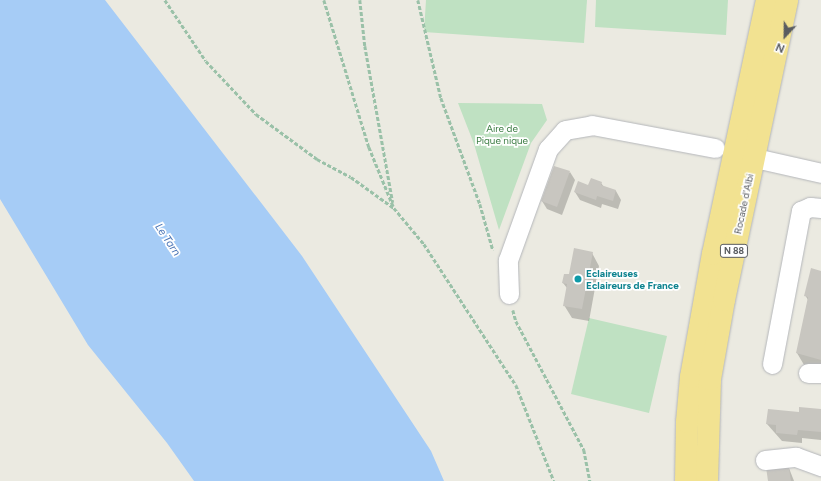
<!DOCTYPE html>
<html>
<head>
<meta charset="utf-8">
<style>
  body { margin:0 }
  #map { position:relative; width:821px; height:481px; overflow:hidden; background:#ebeae1; font-family:Figtree,sans-serif }
  div>[style] { position:absolute }
  [style*='--x'] { left:calc(var(--x)*1px); top:calc(var(--y)*1px); width:calc(var(--w)*1px); rotate:calc(var(--a)*1deg) }
  .green>* { inset:0; background:#bfe1c2 }
  .water>* { inset:0; background:#a6ccf6 }
  .shadow>* { inset:0; background:#0003 }
  .building>* { inset:0; background:#c8c6c0 }
  .path>* { height:2.5px; margin-top:-1.25px; transform-origin:0; background:repeating-linear-gradient(90deg,#9ac1a8 0 4px,transparent 0 6px) }
  .roads { filter:drop-shadow(0 0 1px #b4b6ba) drop-shadow(0 0 1px #b4b6ba) }
  .minor>* { height:19px; margin:-9.5px; padding:0 9.5px; transform-origin:9.5px; border-radius:9.5px; background:#fff }
  .highway>* { height:22px; margin:-11px; padding:0 11px; transform-origin:11px; border-radius:11px; background:#f2e291 }
  .dots>* { width:11px; height:11px; translate:-50% -50%; box-sizing:border-box; border:2px solid #fff; border-radius:50% }
  span { translate:-50% -50%; white-space:nowrap; text-align:center; line-height:1.15; -webkit-text-stroke:3.5px #fff; paint-order:stroke }
  .shield-label span { padding:1px 3px; background:#fff; border:1px solid; border-radius:3px; -webkit-text-stroke-width:0 }
  .shield-label { font-size:9px; color:#595c60; font-weight:700 }
  .park-label { font-size:10px; color:#3c7d44 }
  .street-label { font-size:10px; color:#595c60 }
  .culture-label { font-size:10px; color:#0d838f; font-weight:700 }
  .left { translate:0 -50%; text-align:left }
  .water-label { font-size:11px; color:#4c76b6; font-style:italic }
  .north { position:absolute; left:765px; top:16px; width:40px; height:40px; -webkit-text-stroke:3px #fff; paint-order:stroke; rotate:202deg; font-size:11px; font-weight:700; line-height:16px; text-align:center; color:#595c60 }
  .north::after { content:''; display:block; margin:auto; width:14px; height:18px; background:#595c60; clip-path:polygon(50% 0,100% 100%,50% 72%,0 100%) }
</style>
</head>
<body>
<div id="map">
  <div class="green">
    <i style="clip-path:polygon(426px 0,587px 0,584px 43px,424px 32px)"></i>
    <i style="clip-path:polygon(596px 0,728px 0,726px 35px,595px 27px)"></i>
    <i style="clip-path:polygon(458px 103px,542px 104px,547px 120px,531px 143px,499px 230px,474px 144px)"></i>
    <i style="clip-path:polygon(589px 318px,667px 336px,649px 413px,571px 394px)"></i>
  </div>
  <div class="water">
    <i style="clip-path:polygon(0 0,105px 0,302px 256px,431px 451px,444px 481px,194px 481px,167px 443px,88px 345px,0 199px)"></i>
  </div>
  <div class="shadow">
    <i style="clip-path:polygon(570px 172px,575px 180px,562px 215px,547px 209px,542px 201px)"></i>
    <i style="clip-path:polygon(601px 183px,604px 187px,616px 191px,621px 200px,618px 209px,602px 204px,601px 208px,580px 200px,575px 192px)"></i>
    <i style="clip-path:polygon(592px 253px,599px 266px,589px 321px,572px 318px,564px 305px,567px 288px,563px 283px)"></i>
    <i style="clip-path:polygon(821px 272px,821px 373px,807px 370px,797px 353px,808px 300px,805px 295px)"></i>
    <i style="clip-path:polygon(821px 410px,821px 440px,802px 438px,802px 443px,782px 441px,767px 424px,800px 413px)"></i>
    <i style="clip-path:polygon(787px 463px,794px 481px,769px 481px)"></i>
  </div>
  <div class="building">
    <i style="clip-path:polygon(554px 166px,570px 171px,557px 207px,541px 201px)"></i>
    <i style="clip-path:polygon(591px 178px,602px 182px,601px 185px,616px 190px,613px 201px,597px 196px,596px 200px,574px 192px,578px 181px,588px 185px)"></i>
    <i style="clip-path:polygon(574px 248px,593px 252px,582px 309px,563px 306px,567px 284px,562px 283px,564px 274px,569px 274px)"></i>
    <i style="clip-path:polygon(811px 268px,821px 271px,821px 360px,796px 353px,808px 297px,804px 296px)"></i>
    <i style="clip-path:polygon(799px 407px,821px 409px,821px 432px,798px 430px,797px 435px,776px 433px,776px 425px,766px 424px,768px 409px,799px 412px)"></i>
    <i style="clip-path:polygon(788px 462px,791px 481px,768px 481px,766px 467px)"></i>
  </div>
  <div class="path">
    <i style="--x:165;--y:0;--w:73;--a:56.1"></i>
    <i style="--x:206;--y:61;--w:73;--a:46.7"></i>
    <i style="--x:256;--y:114;--w:76;--a:36.4"></i>
    <i style="--x:317;--y:159;--w:38;--a:28"></i>
    <i style="--x:351;--y:177;--w:53;--a:35.8"></i>
    <i style="--x:394;--y:208;--w:47;--a:50.2"></i>
    <i style="--x:424;--y:244;--w:168;--a:56.9"></i>
    <i style="--x:516;--y:385;--w:103;--a:68.4"></i>
    <i style="--x:324;--y:0;--w:154;--a:73"></i>
    <i style="--x:369;--y:147;--w:66;--a:67.7"></i>
    <i style="--x:360;--y:0;--w:46;--a:83.8"></i>
    <i style="--x:365;--y:46;--w:159;--a:79.9"></i>
    <i style="--x:418;--y:0;--w:101;--a:76.8"></i>
    <i style="--x:441;--y:98;--w:113;--a:69.8"></i>
    <i style="--x:480;--y:204;--w:48;--a:74.2"></i>
    <i style="--x:513;--y:310;--w:11;--a:75"></i>
    <i style="--x:516;--y:321;--w:146;--a:62.2"></i>
    <i style="--x:584;--y:450;--w:32;--a:79"></i>
  </div>
  <div class="roads">
    <div class="minor">
      <i style="--x:764;--y:160;--w:58;--a:12.8"></i>
      <i style="--x:509;--y:294;--w:34;--a:-92"></i>
      <i style="--x:508;--y:260;--w:118;--a:-70.2"></i>
      <i style="--x:548;--y:149;--w:25;--a:-48"></i>
      <i style="--x:565;--y:130;--w:27;--a:-10"></i>
      <i style="--x:592;--y:125;--w:125;--a:10.6"></i>
      <i style="--x:772;--y:364;--w:156;--a:-79.3"></i>
      <i style="--x:801;--y:211;--w:10;--a:-24"></i>
      <i style="--x:810;--y:207;--w:11;--a:5"></i>
      <i style="--x:808;--y:373;--w:13;--a:0"></i>
      <i style="--x:765;--y:460;--w:31;--a:-6"></i>
      <i style="--x:796;--y:457;--w:27;--a:20"></i>
    </div>
    <div class="highway">
      <i style="--x:686;--y:481;--w:59;--a:-89"></i>
      <i style="--x:687;--y:422;--w:45;--a:-84.9"></i>
      <i style="--x:691;--y:377;--w:125;--a:-79.9"></i>
      <i style="--x:713;--y:254;--w:260;--a:-78"></i>
      <i style="--x:707;--y:481;--w:102;--a:-88.3"></i>
      <i style="--x:710;--y:379;--w:80;--a:-80"></i>
      <i style="--x:724;--y:300;--w:307;--a:-78.1"></i>
    </div>
  </div>
  <div class="dots">
    <i style="left:578px;top:279px;background:#0f9aa8"></i>
  </div>
  <div class="shield-label">
    <span style="left:734px;top:251px">N 88</span>
  </div>
  <div class="park-label">
    <span style="left:502px;top:134px">Aire de<br>Pique nique</span>
  </div>
  <div class="street-label">
    <span style="left:744px;top:204px;rotate:-78deg">Rocade d'Albi</span>
  </div>
  <div class="culture-label">
    <span class="left" style="left:586px;top:279px">Eclaireuses<br>Eclaireurs de France</span>
  </div>
  <div class="water-label">
    <span style="left:167px;top:240px;rotate:56deg">Le Tarn</span>
  </div>
  <div class="north">N</div>
</div>
</body>
</html>
